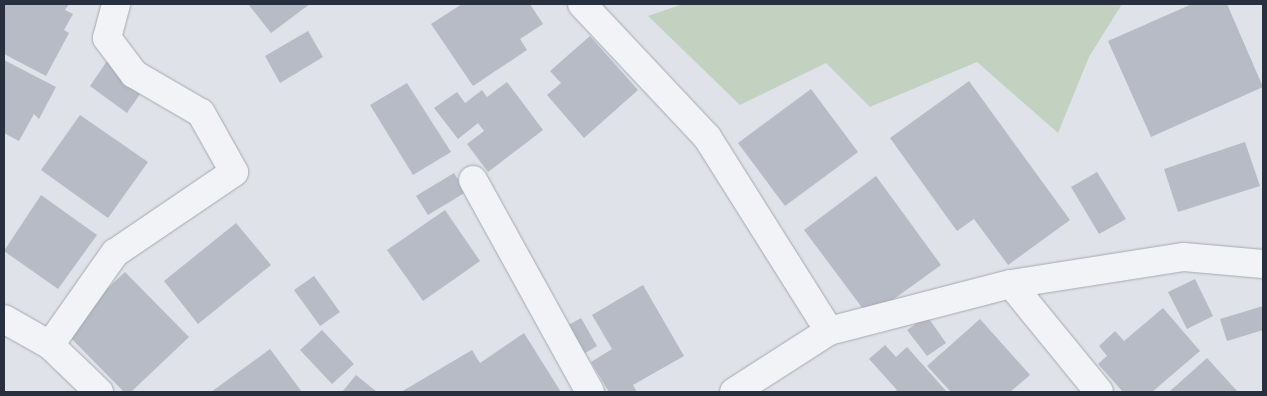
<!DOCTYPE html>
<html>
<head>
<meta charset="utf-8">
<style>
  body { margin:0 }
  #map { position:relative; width:1267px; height:396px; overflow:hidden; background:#dfe2e8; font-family:"Source Sans 3",sans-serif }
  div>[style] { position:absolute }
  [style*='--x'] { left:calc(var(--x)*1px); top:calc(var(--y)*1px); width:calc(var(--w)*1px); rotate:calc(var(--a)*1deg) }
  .green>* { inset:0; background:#c3d2c0 }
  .building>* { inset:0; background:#b6bbc5 }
  .roads { filter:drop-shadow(0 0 1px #a4a9b2) drop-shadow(0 0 1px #a4a9b2) }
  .street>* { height:28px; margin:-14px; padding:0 14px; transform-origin:14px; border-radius:14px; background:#f1f3f6 }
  span { translate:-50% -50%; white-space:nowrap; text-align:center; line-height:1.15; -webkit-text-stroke:5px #eef1f6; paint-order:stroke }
  .frame { position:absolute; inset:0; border:5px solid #282f3f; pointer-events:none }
</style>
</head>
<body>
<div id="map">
  <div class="green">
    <i style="clip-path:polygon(683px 4px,1122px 4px,1089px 57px,1058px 133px,977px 62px,870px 107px,826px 63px,740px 105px,648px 16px)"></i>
  </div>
  <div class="building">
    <i style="clip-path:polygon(4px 4px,69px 4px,65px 10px,73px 14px,64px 30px,69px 33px,46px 76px,4px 54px)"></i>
    <i style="clip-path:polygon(248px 4px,310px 4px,271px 33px)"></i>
    <i style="clip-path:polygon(462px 4px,530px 4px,543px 24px,520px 39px,527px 50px,473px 86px,431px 24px)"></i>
    <i style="clip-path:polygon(1192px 4px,1227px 4px,1263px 87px,1151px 137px,1108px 41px)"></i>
    <i style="clip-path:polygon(308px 31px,323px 57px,280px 83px,265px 56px)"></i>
    <i style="clip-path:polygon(590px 36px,638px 90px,584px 138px,547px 95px,561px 83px,550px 71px)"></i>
    <i style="clip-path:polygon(4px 60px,56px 87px,39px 119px,34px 114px,19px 141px,4px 133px)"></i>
    <i style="clip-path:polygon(107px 61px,145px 87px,127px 113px,90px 86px)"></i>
    <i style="clip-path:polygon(969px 81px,1070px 220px,1008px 265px,974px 219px,957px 231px,890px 138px)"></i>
    <i style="clip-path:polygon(507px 82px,543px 130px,488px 172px,467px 144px,484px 131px,478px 123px,458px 139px,434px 108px,457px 92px,465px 103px,482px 90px,487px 97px)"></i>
    <i style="clip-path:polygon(407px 83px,451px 152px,413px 175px,370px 105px)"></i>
    <i style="clip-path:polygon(811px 89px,858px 152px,785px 206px,738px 143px)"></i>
    <i style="clip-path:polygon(80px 115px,148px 162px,108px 218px,41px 170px)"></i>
    <i style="clip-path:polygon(1245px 142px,1260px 186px,1178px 212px,1164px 169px)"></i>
    <i style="clip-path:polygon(1097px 172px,1126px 219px,1099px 234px,1071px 187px)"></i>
    <i style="clip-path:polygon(454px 173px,466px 192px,428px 215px,416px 196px)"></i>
    <i style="clip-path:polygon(876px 176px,941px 265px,869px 317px,804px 230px)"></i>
    <i style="clip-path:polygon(41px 195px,97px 235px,58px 289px,4px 251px)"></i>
    <i style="clip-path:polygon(445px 210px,480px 261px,423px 301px,387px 250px)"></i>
    <i style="clip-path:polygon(236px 223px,271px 265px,198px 324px,164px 281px)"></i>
    <i style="clip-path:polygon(125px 272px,189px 337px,131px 392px,124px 392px,63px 330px)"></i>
    <i style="clip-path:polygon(314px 276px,340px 312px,320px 326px,294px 290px)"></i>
    <i style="clip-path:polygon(1195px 279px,1213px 316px,1187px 329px,1168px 292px)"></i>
    <i style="clip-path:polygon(643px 285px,684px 356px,633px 385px,637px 392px,609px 392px,591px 362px,612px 349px,592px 315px)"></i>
    <i style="clip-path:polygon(1263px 306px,1263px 330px,1227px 341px,1220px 319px)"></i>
    <i style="clip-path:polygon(1163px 308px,1200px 351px,1152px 392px,1123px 392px,1098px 364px,1107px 356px,1099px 346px,1115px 331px,1124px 341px)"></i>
    <i style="clip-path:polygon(927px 316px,946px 343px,927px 356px,907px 330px)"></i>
    <i style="clip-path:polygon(581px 318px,597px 346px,575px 359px,558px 331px)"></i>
    <i style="clip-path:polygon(980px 319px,1030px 375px,1010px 392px,951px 392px,927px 366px)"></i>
    <i style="clip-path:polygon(322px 330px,354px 364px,332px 384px,300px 350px)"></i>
    <i style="clip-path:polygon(524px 333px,561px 392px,401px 392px,472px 350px,480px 363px)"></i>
    <i style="clip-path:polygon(885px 345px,896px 357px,907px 347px,947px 392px,894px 392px,897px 390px,869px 359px)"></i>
    <i style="clip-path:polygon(270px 349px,302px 392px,211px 392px)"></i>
    <i style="clip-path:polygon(1207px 358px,1238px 392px,1169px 392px)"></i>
    <i style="clip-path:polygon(356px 375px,377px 392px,342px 392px)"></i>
  </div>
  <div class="roads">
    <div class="street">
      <i style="--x:582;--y:4;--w:183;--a:46.8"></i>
      <i style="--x:707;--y:137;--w:229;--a:57.8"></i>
      <i style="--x:473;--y:180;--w:242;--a:61.1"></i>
      <i style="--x:1011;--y:284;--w:175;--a:-8.9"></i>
      <i style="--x:1184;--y:257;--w:79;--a:5.1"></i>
      <i style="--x:4;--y:319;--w:53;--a:29.5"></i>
      <i style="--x:50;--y:345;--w:68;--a:43.8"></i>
      <i style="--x:50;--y:345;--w:113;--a:-54.8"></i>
      <i style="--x:115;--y:253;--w:144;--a:-34.2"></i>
      <i style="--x:234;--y:172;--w:68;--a:-119.2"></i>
      <i style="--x:201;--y:113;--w:78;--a:-149.8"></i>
      <i style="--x:134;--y:74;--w:45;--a:-126.9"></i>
      <i style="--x:107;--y:38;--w:35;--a:-75"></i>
      <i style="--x:734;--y:392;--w:113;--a:-32.7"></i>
      <i style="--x:829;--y:331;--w:188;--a:-14.5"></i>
      <i style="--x:1011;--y:284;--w:139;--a:50.8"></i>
    </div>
  </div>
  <div class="frame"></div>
</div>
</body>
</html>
